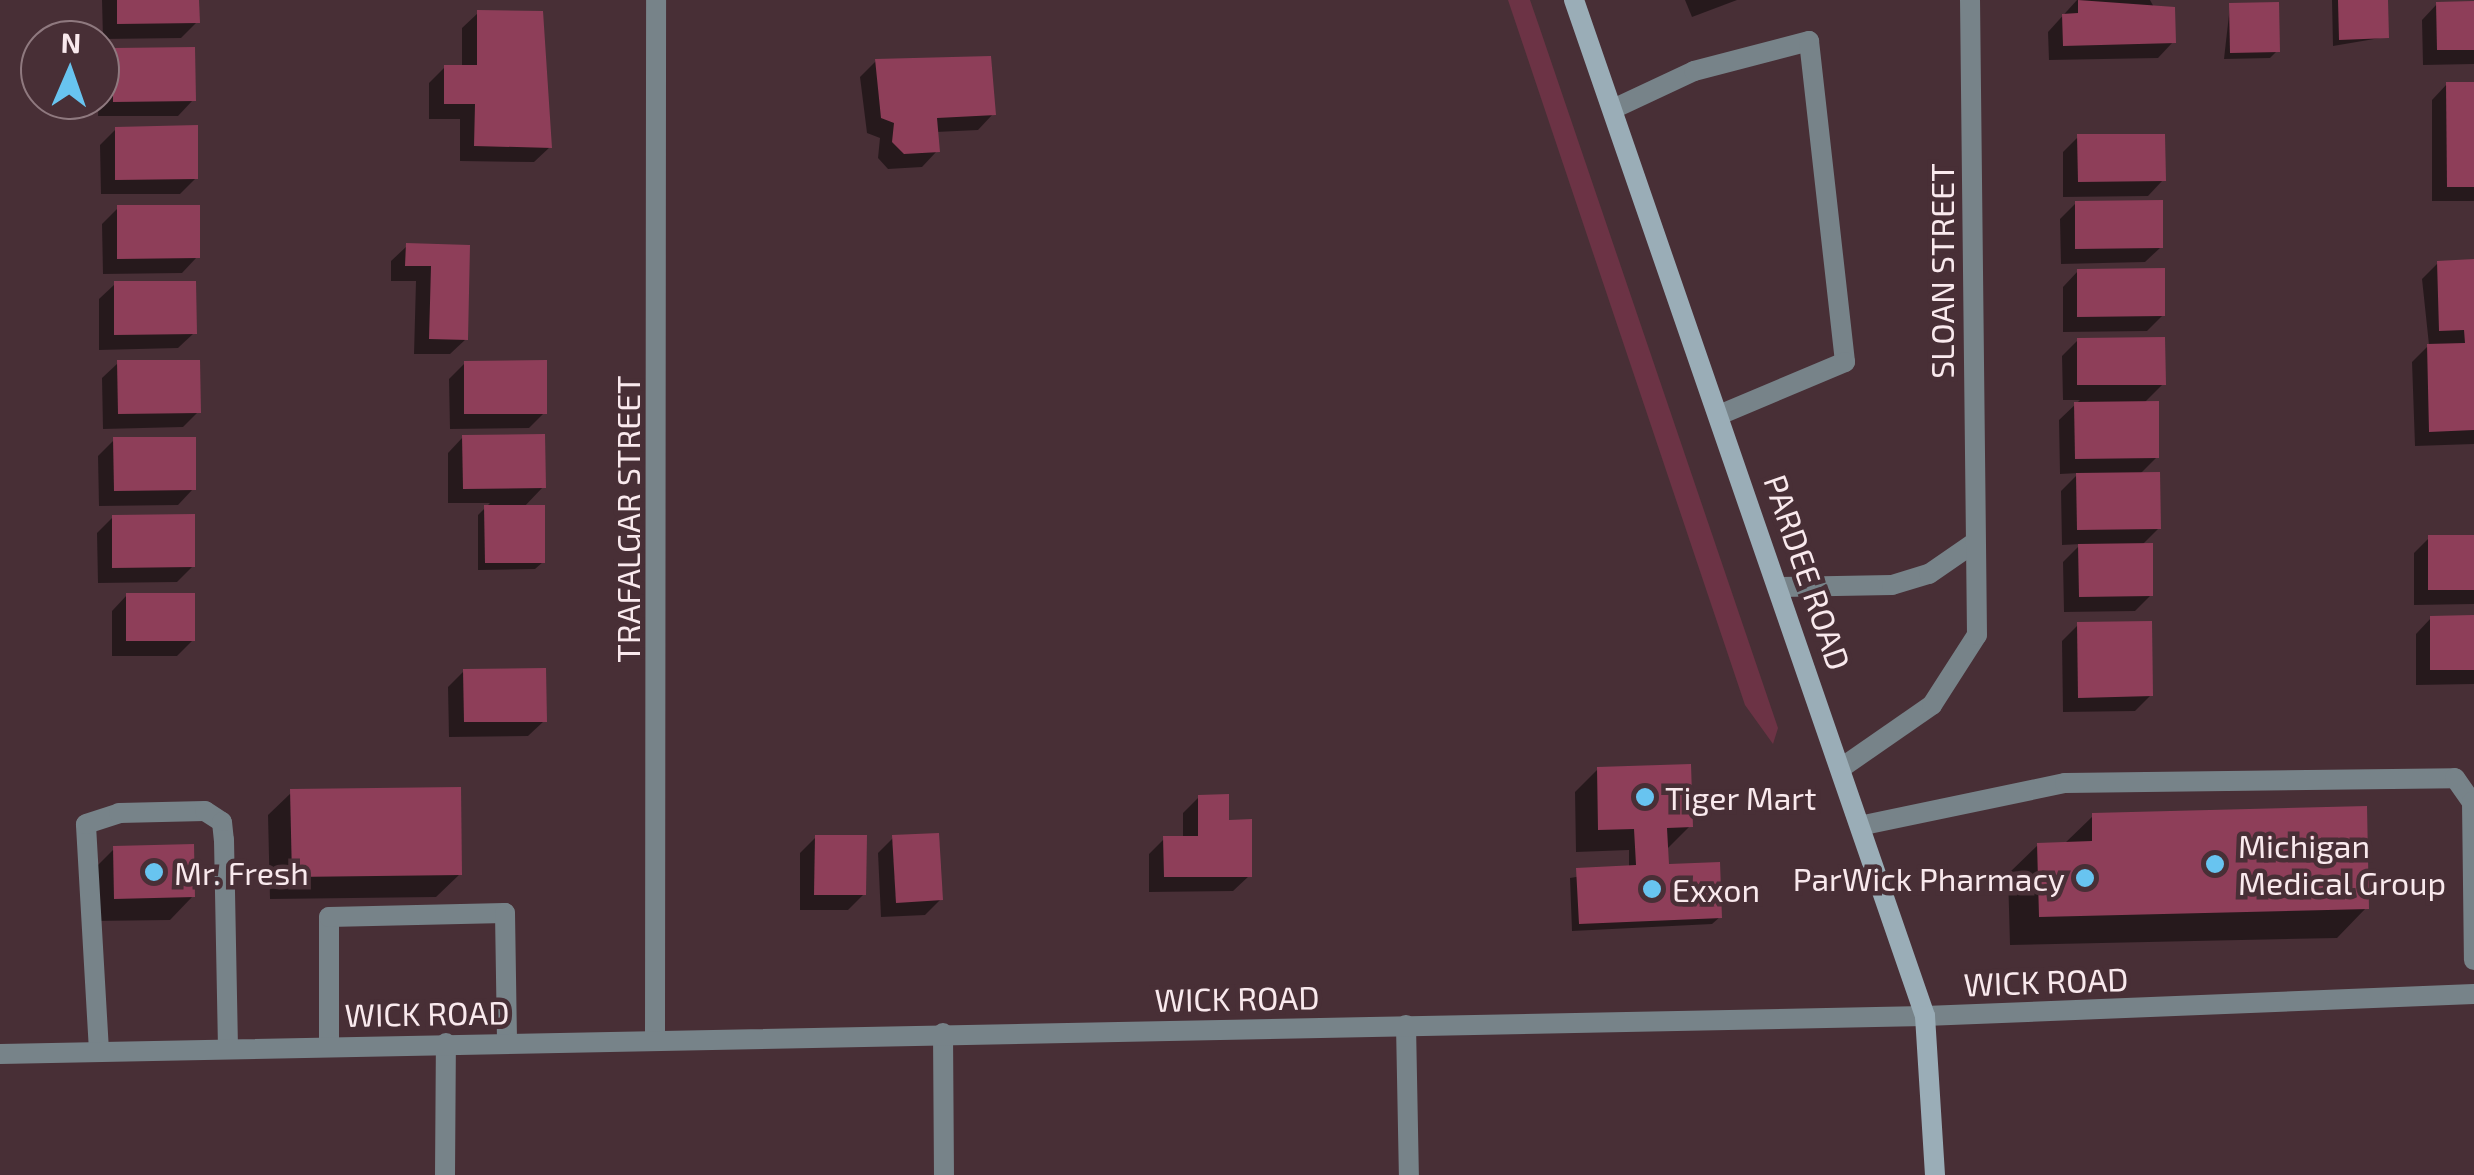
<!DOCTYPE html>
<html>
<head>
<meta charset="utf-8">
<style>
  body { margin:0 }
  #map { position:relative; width:2474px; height:1175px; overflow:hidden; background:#482f36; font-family:"Exo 2",sans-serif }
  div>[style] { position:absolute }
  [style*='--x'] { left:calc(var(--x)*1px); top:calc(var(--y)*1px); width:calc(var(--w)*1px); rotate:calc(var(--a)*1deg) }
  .green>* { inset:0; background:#6c3345 }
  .shadow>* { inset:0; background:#0007 }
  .building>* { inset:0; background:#8e3e59 }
  .service>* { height:20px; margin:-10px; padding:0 10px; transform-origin:10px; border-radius:10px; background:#778389 }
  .minor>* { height:20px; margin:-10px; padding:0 10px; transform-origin:10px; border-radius:10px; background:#778389 }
  .tertiary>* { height:20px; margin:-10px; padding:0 10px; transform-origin:10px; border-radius:10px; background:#778389 }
  .secondary>* { height:20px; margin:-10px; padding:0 10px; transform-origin:10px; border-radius:10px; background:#9aadb7 }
  .dots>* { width:28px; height:28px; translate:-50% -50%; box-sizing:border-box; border:5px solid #482f36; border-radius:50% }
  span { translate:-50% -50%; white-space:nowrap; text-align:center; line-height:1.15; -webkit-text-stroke:9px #482f36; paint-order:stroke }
  .street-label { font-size:32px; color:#f9e9ed }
  .poi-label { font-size:32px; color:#f9e9ed }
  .left { translate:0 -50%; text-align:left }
  .right { translate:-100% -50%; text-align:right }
  .north { position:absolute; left:20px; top:20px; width:100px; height:100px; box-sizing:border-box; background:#482f36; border:2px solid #8f797f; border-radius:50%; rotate:2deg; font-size:28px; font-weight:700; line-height:40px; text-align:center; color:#f9e9ed }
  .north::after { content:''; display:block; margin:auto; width:35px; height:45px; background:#68c4f0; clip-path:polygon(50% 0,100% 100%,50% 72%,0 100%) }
</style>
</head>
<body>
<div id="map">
  <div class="green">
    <i style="clip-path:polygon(1508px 0,1530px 0,1539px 26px,1778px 728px,1773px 744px,1745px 705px)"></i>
  </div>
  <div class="shadow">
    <i style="clip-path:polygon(102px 0,197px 0,197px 22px,181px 38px,103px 39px)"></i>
    <i style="clip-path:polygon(1685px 0,1737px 0,1692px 17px)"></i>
    <i style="clip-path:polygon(2077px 0,2150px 0,2173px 42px,2158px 58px,2049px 60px,2048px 32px)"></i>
    <i style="clip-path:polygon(2332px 0,2385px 0,2386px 37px,2333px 46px)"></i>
    <i style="clip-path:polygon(2437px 4px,2474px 4px,2474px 64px,2423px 65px,2422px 20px)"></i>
    <i style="clip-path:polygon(2230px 6px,2277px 51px,2270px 58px,2224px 59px)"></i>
    <i style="clip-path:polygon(478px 13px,550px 147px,534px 162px,460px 161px,460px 119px,429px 119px,429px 83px,445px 67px,462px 68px,462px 28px)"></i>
    <i style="clip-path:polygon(114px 51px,193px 100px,178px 116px,98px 116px,100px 65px)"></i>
    <i style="clip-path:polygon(876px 61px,993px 114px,978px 130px,936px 132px,937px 151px,922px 167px,888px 169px,878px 158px,880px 138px,867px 133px,860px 77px)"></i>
    <i style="clip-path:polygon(2447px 84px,2474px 84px,2474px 201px,2432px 201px,2432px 100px)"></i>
    <i style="clip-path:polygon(116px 129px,196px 178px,180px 194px,101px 194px,100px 145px)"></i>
    <i style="clip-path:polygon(2078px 137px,2163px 180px,2148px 196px,2063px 197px,2063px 152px)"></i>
    <i style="clip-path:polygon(2076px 203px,2161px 247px,2145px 262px,2061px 264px,2060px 219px)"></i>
    <i style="clip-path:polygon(118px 208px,197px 257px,182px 273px,103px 274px,102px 224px)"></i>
    <i style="clip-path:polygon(407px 246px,467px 247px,466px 339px,450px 354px,414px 354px,416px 281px,391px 281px,391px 261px)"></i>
    <i style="clip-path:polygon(2474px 262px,2474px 444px,2415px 446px,2412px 362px,2429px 345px,2422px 279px,2438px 263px)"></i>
    <i style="clip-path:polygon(2078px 271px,2163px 315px,2147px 331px,2063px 332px,2063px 287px)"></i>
    <i style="clip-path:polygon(115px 284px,194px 333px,178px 348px,99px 350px,99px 299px)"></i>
    <i style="clip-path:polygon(2078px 340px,2163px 384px,2143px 404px,2157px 457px,2139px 475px,2159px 528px,2141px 546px,2151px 595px,2135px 611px,2064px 612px,2063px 562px,2081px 544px,2062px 545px,2061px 491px,2079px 473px,2060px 474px,2059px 420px,2080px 400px,2063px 400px,2062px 356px)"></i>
    <i style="clip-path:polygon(118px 363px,198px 412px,183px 427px,103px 429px,102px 378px)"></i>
    <i style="clip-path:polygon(465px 363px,545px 412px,529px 428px,450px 429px,449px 379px)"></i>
    <i style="clip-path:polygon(463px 437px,543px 487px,523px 508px,543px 562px,535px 569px,478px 570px,478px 515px,490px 503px,448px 503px,448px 453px)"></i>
    <i style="clip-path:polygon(114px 440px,193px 489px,178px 505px,99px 506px,98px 456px)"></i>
    <i style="clip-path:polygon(113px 517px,193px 566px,177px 582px,98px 583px,97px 533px)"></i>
    <i style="clip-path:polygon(2429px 538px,2474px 538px,2474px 604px,2414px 605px,2414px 553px)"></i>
    <i style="clip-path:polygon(127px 595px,193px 640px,177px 656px,112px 656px,112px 611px)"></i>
    <i style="clip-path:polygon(2431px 618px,2474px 618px,2474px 684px,2416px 685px,2416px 634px)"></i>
    <i style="clip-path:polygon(2078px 625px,2151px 695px,2135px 711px,2063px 712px,2062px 641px)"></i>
    <i style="clip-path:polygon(464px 671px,544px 721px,528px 736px,449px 737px,448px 687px)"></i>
    <i style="clip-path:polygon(1598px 769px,1690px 826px,1666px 850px,1667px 866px,1720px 917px,1712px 924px,1572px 931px,1570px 878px,1629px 868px,1629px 850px,1576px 852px,1575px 792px)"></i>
    <i style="clip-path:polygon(292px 792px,460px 874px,436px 897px,270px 899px,268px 815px)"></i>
    <i style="clip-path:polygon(1199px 797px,1226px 823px,1249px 876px,1233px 891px,1149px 892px,1149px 854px,1164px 839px,1183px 839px,1183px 813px)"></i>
    <i style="clip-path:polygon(2093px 816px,2366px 908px,2337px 938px,2010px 945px,2008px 874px,2038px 845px,2064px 844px)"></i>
    <i style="clip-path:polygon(816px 837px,864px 894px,848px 910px,800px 910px,800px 853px)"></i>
    <i style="clip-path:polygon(893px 838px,941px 899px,925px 915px,881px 917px,878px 853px)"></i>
    <i style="clip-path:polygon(114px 849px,193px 896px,170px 920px,92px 921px,91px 872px)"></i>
  </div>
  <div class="building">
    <i style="clip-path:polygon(117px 0,199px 0,200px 23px,117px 24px)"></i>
    <i style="clip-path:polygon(2078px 0,2175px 7px,2176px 43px,2063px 46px,2062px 14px,2078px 13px)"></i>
    <i style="clip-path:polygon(2338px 0,2388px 0,2389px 38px,2339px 40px)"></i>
    <i style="clip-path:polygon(2474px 1px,2474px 50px,2437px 50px,2436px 2px)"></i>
    <i style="clip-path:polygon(2279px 2px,2280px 52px,2230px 53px,2229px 3px)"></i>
    <i style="clip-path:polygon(477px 10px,543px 11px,552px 148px,474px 146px,475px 104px,444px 104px,444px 65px,477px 65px)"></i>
    <i style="clip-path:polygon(195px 47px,196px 101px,113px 102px,113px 48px)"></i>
    <i style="clip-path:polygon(991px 56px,996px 115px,937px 118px,940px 152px,904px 154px,892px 142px,894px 123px,881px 118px,875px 59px)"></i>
    <i style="clip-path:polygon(2446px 82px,2474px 82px,2474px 187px,2447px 187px)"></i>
    <i style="clip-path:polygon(198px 125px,198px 179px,115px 180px,115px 127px)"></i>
    <i style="clip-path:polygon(2077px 134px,2165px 134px,2166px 181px,2078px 182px)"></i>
    <i style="clip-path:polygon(2163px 200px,2163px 248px,2075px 249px,2075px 201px)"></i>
    <i style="clip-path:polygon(117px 205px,200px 205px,200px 258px,117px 259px)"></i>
    <i style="clip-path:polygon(406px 243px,470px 245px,468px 340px,429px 339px,431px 266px,405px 266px)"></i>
    <i style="clip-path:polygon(2474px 259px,2474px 430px,2429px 432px,2427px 344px,2465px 343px,2464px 330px,2439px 331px,2437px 261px)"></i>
    <i style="clip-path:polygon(2165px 268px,2165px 316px,2077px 317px,2077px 269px)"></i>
    <i style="clip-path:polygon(114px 281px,196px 281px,197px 334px,114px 335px)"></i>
    <i style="clip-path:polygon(2165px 337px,2166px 385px,2077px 385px,2077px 338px)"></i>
    <i style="clip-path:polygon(117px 360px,200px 360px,201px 413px,118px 414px)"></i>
    <i style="clip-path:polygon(547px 360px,547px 414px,464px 414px,464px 361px)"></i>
    <i style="clip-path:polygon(2159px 401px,2159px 458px,2075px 459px,2074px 402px)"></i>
    <i style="clip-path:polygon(545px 434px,546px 488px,463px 489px,462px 435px)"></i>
    <i style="clip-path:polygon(113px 437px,196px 437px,196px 490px,114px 491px)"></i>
    <i style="clip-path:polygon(2160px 472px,2161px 529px,2077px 530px,2076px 473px)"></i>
    <i style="clip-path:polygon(484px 505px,545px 505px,545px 563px,485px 563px)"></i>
    <i style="clip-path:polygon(195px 514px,195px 567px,112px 568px,112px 515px)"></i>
    <i style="clip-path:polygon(2428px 535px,2474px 535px,2474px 590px,2428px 590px)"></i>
    <i style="clip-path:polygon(2153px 543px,2153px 596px,2079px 597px,2078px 544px)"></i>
    <i style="clip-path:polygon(126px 593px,195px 593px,195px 641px,126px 641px)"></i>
    <i style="clip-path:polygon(2474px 615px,2474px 670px,2430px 670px,2430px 616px)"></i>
    <i style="clip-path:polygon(2152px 621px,2153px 696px,2078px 698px,2077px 622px)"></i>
    <i style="clip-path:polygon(546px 668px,547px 722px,464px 722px,463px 669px)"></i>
    <i style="clip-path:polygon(1691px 764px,1693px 827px,1667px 828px,1669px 864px,1720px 862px,1722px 918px,1579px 924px,1576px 868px,1636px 865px,1634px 829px,1598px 830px,1597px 767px)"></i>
    <i style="clip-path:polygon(461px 787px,462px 875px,292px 877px,290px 789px)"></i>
    <i style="clip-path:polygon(1229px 794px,1229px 820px,1252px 819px,1252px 877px,1164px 877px,1163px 836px,1198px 836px,1198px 795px)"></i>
    <i style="clip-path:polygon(2367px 806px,2369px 909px,2039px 917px,2037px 843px,2092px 841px,2092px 813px)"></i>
    <i style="clip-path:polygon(939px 833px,943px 900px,896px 903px,892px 835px)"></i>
    <i style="clip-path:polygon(815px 835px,867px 835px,866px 895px,814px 895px)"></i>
    <i style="clip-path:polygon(194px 844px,195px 897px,114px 899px,113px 846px)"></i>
  </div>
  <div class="service">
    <i style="--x:1613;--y:109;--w:89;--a:-25.1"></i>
    <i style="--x:1694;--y:71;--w:119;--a:-14.6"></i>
    <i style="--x:1809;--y:41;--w:323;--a:83.6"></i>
    <i style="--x:1845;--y:362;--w:134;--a:157.2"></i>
    <i style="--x:1864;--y:825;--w:205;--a:-11.8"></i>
    <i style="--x:2065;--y:783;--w:390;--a:-0.7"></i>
    <i style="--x:2455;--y:778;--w:29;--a:55"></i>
    <i style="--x:2472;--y:802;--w:158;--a:89.3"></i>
    <i style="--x:1406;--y:1025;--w:150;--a:88.9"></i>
    <i style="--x:943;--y:1033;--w:142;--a:89.6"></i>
    <i style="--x:329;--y:1046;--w:129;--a:-90"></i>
    <i style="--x:329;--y:917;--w:176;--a:-1.3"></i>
    <i style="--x:505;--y:913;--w:128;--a:89.1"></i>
    <i style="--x:99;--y:1051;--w:227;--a:-93.3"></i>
    <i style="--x:86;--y:824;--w:35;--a:-18"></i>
    <i style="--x:119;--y:813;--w:86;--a:-1.3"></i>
    <i style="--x:205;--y:811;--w:20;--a:33"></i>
    <i style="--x:222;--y:822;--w:18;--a:84"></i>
    <i style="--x:224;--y:840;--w:208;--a:88.9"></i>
  </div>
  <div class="minor">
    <i style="--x:1781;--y:587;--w:111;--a:-1"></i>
    <i style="--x:1892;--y:585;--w:39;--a:-17"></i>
    <i style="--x:1929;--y:574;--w:55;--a:-34.6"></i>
    <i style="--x:1844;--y:766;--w:107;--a:-34.7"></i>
    <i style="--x:1932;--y:705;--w:83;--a:-57.3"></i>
    <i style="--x:1977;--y:635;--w:635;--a:-90.63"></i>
    <i style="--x:655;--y:1038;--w:1038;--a:-89.94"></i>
    <i style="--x:445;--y:1175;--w:132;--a:-89.6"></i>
  </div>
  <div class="tertiary">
    <i style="--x:0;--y:1054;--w:1925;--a:-1.13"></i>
    <i style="--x:1925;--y:1016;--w:549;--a:-2.29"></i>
  </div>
  <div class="secondary">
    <i style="--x:1574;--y:0;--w:1075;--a:70.94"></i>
    <i style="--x:1925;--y:1016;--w:159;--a:86.4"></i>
  </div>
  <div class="dots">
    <i style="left:1645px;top:797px;background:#68c4f0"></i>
    <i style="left:2215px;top:864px;background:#68c4f0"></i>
    <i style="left:154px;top:872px;background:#68c4f0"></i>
    <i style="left:2085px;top:878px;background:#68c4f0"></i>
    <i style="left:1652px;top:889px;background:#68c4f0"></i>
  </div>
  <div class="street-label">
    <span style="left:1941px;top:271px;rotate:-90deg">SLOAN STREET</span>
    <span style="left:627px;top:519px;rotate:-90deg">TRAFALGAR STREET</span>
    <span style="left:1808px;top:572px;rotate:71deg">PARDEE ROAD</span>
    <span style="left:2046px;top:981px;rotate:-2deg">WICK ROAD</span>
    <span style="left:1237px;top:998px;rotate:-1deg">WICK ROAD</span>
    <span style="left:427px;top:1013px;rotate:-1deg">WICK ROAD</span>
  </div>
  <div class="poi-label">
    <span class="left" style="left:1665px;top:797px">Tiger Mart</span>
    <span class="left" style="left:2238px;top:864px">Michigan<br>Medical Group</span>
    <span class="left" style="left:174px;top:872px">Mr. Fresh</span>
    <span class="right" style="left:2065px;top:878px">ParWick Pharmacy</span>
    <span class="left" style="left:1672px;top:889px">Exxon</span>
  </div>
  <div class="north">N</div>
</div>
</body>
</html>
